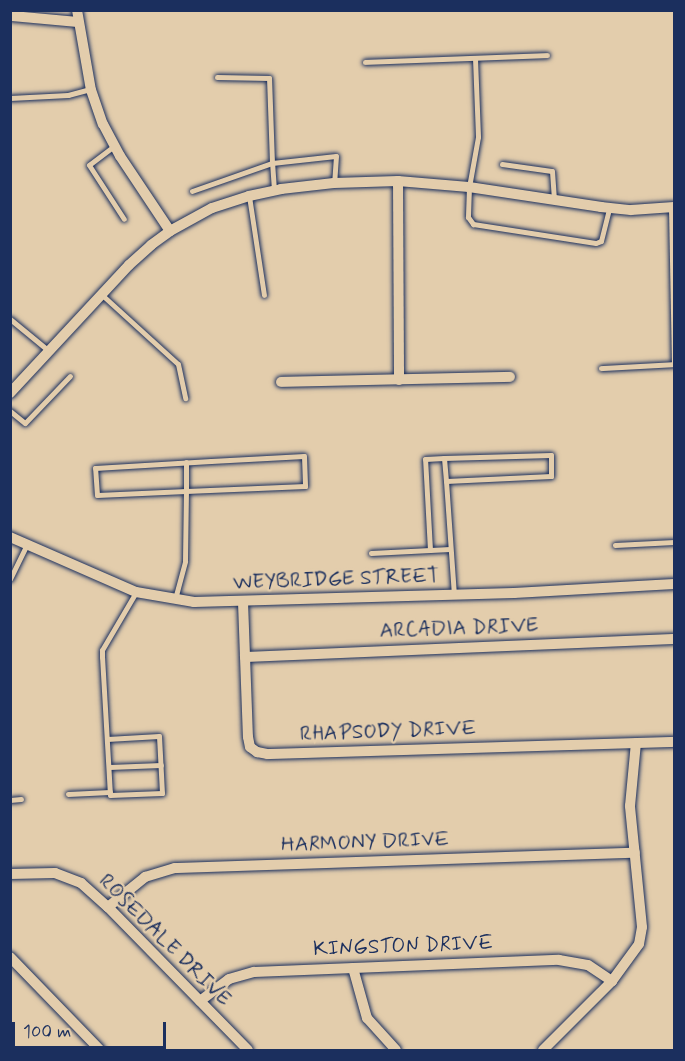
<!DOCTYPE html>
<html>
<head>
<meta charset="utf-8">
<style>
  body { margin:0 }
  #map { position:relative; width:685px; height:1061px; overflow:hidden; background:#e3cdac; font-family:Mynerve,sans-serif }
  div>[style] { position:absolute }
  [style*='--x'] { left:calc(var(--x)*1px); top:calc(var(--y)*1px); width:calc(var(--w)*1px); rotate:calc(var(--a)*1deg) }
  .roads { filter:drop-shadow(0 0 2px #1b2f5e) drop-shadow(0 0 2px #1b2f5e) }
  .lane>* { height:5px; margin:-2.5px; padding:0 2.5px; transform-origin:2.5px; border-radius:2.5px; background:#e3cdac }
  .street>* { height:10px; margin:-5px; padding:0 5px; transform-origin:5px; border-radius:5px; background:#e3cdac }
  span { translate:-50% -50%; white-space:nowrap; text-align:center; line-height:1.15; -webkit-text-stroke:4.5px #e3cdac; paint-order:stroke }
  .street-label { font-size:21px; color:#1b2f5e }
  .frame { position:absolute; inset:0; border:12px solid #1b2f5e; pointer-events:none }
  .scale { position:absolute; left:12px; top:1022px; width:154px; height:27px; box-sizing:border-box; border:3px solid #1b2f5e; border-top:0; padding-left:8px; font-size:18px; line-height:21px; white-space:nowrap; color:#1b2f5e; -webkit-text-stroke:4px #e3cdac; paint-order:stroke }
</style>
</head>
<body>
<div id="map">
  <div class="roads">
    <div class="lane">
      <i style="--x:475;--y:58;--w:79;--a:87.8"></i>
      <i style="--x:478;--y:137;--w:51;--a:100.2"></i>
      <i style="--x:469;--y:187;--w:30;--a:92"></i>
      <i style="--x:468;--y:217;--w:9;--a:54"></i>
      <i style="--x:473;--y:224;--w:124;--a:8.8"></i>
      <i style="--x:596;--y:243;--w:5;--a:-22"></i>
      <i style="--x:601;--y:241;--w:34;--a:-76"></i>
      <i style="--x:365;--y:62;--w:182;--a:-2.2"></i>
      <i style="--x:10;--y:98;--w:58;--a:-3"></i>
      <i style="--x:68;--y:95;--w:24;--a:-15"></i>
      <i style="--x:114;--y:146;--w:31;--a:143"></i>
      <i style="--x:89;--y:165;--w:64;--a:57.1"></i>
      <i style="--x:502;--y:164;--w:50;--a:8"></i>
      <i style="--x:552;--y:171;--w:29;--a:86"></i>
      <i style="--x:274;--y:190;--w:27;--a:-94"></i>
      <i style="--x:272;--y:163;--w:64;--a:-6.2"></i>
      <i style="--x:336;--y:156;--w:27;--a:94"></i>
      <i style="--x:192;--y:191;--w:85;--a:-19.3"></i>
      <i style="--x:272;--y:163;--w:85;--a:-92"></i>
      <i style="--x:269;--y:78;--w:52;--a:-178.9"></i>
      <i style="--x:249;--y:196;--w:100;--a:81.4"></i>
      <i style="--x:101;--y:294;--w:104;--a:42.3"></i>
      <i style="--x:178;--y:364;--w:35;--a:78"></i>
      <i style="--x:10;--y:319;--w:50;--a:39.4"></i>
      <i style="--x:601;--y:368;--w:73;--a:-3.1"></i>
      <i style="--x:674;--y:364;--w:156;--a:-91.1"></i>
      <i style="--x:10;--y:411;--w:19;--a:39"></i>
      <i style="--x:25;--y:423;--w:65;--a:-46.2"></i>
      <i style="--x:446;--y:481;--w:23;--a:-95"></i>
      <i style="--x:444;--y:458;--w:107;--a:-1.6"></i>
      <i style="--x:551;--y:455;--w:21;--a:90"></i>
      <i style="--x:551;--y:476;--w:105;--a:177.3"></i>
      <i style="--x:446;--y:481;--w:114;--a:86"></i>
      <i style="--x:615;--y:545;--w:59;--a:-2.9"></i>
      <i style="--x:430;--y:550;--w:91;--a:-93.1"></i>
      <i style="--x:425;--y:459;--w:19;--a:-3"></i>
      <i style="--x:371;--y:553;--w:79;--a:-2.9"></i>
      <i style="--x:10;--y:579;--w:39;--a:-64"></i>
      <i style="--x:175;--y:599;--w:39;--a:-75"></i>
      <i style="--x:185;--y:561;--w:70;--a:-89.2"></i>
      <i style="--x:186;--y:491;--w:89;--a:177.4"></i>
      <i style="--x:97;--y:495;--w:27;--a:-94"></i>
      <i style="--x:95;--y:468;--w:116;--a:-3.5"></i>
      <i style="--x:211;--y:461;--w:93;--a:-3.1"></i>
      <i style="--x:304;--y:456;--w:30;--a:88"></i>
      <i style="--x:305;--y:486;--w:119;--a:177.6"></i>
      <i style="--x:186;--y:491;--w:29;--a:-90"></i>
      <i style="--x:107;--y:739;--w:52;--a:-3.3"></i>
      <i style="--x:159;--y:736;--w:57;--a:87"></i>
      <i style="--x:162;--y:793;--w:52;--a:177.8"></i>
      <i style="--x:110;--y:795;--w:138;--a:-93.3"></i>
      <i style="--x:102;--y:657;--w:7;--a:-90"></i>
      <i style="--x:102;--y:650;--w:67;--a:-59.6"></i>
      <i style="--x:109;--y:767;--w:52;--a:-2.2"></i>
      <i style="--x:68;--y:794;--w:42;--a:-2.7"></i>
      <i style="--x:10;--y:800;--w:11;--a:-5"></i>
    </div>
    <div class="street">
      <i style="--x:77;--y:10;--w:81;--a:80.1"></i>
      <i style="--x:91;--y:90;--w:36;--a:71"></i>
      <i style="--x:103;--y:124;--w:36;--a:62"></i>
      <i style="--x:120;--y:156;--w:90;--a:56.3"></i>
      <i style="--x:12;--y:16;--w:66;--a:5.2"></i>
      <i style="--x:398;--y:181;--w:199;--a:89.7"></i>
      <i style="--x:281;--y:382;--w:229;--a:-1.3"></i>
      <i style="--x:10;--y:393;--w:175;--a:-47.1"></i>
      <i style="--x:129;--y:265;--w:30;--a:-42"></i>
      <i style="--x:151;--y:245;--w:24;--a:-36"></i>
      <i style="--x:170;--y:231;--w:48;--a:-28.7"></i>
      <i style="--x:212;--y:208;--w:39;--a:-18"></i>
      <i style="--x:249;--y:196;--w:33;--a:-12"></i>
      <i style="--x:281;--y:189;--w:53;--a:-6.5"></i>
      <i style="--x:334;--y:183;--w:64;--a:-1.8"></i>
      <i style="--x:398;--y:181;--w:71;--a:4.8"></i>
      <i style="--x:469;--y:187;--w:134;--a:8.6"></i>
      <i style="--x:601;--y:207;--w:30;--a:6"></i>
      <i style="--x:631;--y:210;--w:43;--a:-4"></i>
      <i style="--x:10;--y:537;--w:137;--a:23.6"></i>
      <i style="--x:136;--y:592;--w:59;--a:9.8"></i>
      <i style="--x:194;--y:602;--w:320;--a:-1.6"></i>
      <i style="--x:514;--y:593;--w:160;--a:-3.2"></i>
      <i style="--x:243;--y:602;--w:135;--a:87.9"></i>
      <i style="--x:248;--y:737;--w:10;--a:79"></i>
      <i style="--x:250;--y:747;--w:9;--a:36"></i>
      <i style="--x:257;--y:752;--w:10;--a:11"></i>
      <i style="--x:267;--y:754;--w:407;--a:-1.7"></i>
      <i style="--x:245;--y:657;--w:429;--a:-2.4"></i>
      <i style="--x:10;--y:874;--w:45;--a:-1.3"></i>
      <i style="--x:55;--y:873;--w:28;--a:21"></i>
      <i style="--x:81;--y:883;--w:36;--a:42"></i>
      <i style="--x:108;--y:907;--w:200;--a:45.6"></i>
      <i style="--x:108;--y:907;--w:48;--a:-39"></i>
      <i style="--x:145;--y:877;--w:31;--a:-17"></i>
      <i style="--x:175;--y:868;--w:460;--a:-1.9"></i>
      <i style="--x:10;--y:957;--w:129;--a:45.9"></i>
      <i style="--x:353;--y:968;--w:52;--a:74.4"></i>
      <i style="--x:367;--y:1018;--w:43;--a:47.8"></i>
      <i style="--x:200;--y:1001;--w:36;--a:-37"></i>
      <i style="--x:229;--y:979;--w:26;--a:-16"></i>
      <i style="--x:254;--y:972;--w:305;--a:-2.3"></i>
      <i style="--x:559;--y:960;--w:29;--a:10"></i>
      <i style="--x:588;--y:965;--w:29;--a:34"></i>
      <i style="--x:543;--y:1050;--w:98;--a:-45"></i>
      <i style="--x:612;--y:981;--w:46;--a:-53.9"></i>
      <i style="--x:639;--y:944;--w:17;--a:-80"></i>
      <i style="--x:642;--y:927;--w:122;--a:-95.7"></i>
      <i style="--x:630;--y:806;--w:63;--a:-84.6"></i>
    </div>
  </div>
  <div class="street-label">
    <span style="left:336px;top:579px;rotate:-2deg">WEYBRIDGE STREET</span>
    <span style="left:459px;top:628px;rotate:-2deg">ARCADIA DRIVE</span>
    <span style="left:388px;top:731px;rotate:-2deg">RHAPSODY DRIVE</span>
    <span style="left:365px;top:842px;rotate:-2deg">HARMONY DRIVE</span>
    <span style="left:165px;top:940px;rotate:45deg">ROSEDALE DRIVE</span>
    <span style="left:403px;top:946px;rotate:-2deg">KINGSTON DRIVE</span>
  </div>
  <div class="frame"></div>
  <div class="scale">100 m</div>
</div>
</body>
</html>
